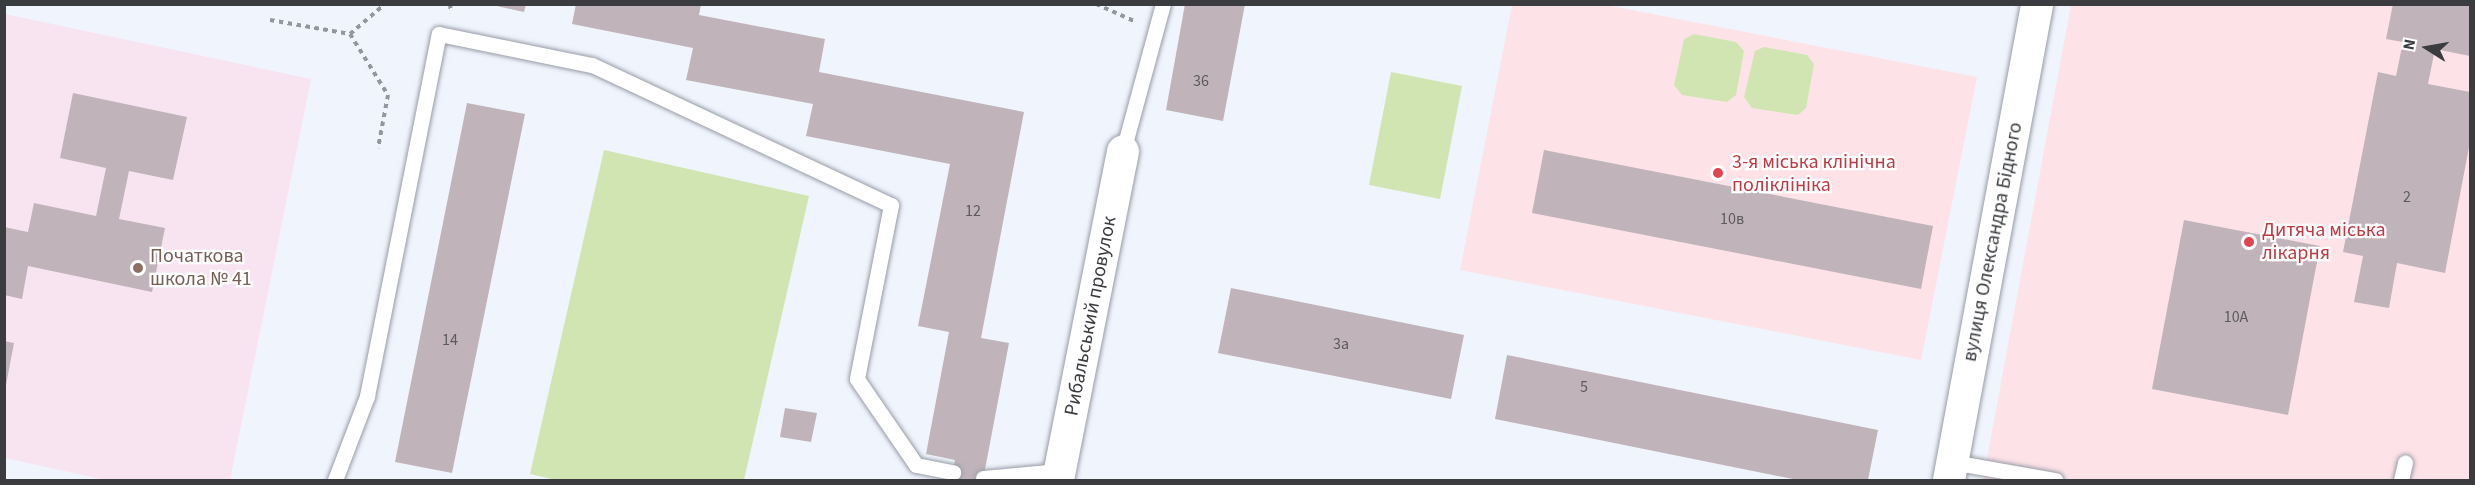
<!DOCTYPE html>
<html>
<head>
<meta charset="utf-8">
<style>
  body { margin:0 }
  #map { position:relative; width:2475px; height:485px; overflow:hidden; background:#f0f4fd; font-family:"Source Sans 3",sans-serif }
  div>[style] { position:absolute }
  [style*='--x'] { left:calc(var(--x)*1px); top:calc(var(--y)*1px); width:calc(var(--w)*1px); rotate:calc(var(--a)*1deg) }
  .education>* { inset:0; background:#f8e3f1 }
  .medical>* { inset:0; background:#fde2e8 }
  .green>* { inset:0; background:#d1e5b3 }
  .building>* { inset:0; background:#c0b4ba }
  .path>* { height:4px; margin-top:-2px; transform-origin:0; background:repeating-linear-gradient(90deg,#93969c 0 4.5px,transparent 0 9px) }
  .roads { filter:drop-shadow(0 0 2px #979ca6) drop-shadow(0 0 2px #979ca6) }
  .lane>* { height:15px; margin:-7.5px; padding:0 7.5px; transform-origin:7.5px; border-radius:7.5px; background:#fff }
  .street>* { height:32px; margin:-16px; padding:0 16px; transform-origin:16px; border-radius:16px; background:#fff }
  .dots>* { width:16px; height:16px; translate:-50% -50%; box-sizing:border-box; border:3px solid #fff; border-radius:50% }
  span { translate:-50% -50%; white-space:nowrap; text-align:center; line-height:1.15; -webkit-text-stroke:4.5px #fff; paint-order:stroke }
  .number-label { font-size:16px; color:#5c5a5e }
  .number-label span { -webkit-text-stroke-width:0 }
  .health-label { font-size:20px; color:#be3a42 }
  .left { translate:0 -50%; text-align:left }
  .street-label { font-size:20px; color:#3a3c40 }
  .education-label { font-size:20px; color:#785e54 }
  .frame { position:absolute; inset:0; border:6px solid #3a3c40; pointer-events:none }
  .north { position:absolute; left:2397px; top:18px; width:60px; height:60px; -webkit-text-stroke:4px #fff; paint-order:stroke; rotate:281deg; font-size:16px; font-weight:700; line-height:24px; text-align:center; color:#3a3c40 }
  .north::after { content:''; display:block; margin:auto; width:21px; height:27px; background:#3a3c40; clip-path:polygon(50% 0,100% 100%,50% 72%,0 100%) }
</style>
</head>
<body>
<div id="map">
  <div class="education">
    <i style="clip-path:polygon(5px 14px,311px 79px,230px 480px,105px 480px,5px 458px)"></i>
  </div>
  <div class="medical">
    <i style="clip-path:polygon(1512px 5px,1606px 5px,1977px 77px,1921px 360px,1460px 270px)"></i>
    <i style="clip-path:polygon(2071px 5px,2470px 5px,2470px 480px,1983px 480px)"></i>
  </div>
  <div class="green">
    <i style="clip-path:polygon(1694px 34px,1736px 42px,1744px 51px,1736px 95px,1727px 102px,1682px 95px,1674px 85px,1684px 39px)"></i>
    <i style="clip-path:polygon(1764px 47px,1807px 55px,1814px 64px,1806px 108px,1798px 115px,1752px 108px,1744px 97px,1755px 51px)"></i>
    <i style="clip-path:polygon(1391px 72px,1462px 86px,1440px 199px,1369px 185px)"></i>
    <i style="clip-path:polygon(604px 150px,809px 196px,744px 480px,556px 480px,530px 474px)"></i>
  </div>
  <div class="building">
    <i style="clip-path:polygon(488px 4px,526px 4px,524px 12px)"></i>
    <i style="clip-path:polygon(576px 4px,701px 4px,699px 15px,825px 39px,819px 72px,1024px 112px,981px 338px,1009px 343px,983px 480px,951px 480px,955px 460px,926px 454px,949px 332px,918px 326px,950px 164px,806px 136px,813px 104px,686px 80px,693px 48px,572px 24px)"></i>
    <i style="clip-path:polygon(1185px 4px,1245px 4px,1223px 121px,1166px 110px)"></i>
    <i style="clip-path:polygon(2393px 4px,2470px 4px,2470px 56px,2435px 49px,2428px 84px,2470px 92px,2470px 142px,2445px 273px,2397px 263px,2389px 308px,2354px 302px,2363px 256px,2343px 252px,2378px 72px,2396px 76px,2403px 42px,2386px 39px)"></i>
    <i style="clip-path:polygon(73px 93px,187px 117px,173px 180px,129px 171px,119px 219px,165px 228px,152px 292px,28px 266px,22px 299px,4px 295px,4px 227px,28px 232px,34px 203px,96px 216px,106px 168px,60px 158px)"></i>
    <i style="clip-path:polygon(467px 103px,525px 114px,452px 473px,395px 462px)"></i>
    <i style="clip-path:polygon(1544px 150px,1933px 226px,1921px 289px,1532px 213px)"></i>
    <i style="clip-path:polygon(2184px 220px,2320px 246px,2288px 415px,2152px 389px)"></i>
    <i style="clip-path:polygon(1231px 288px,1464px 335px,1451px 399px,1218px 353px)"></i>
    <i style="clip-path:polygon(4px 341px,14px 343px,6px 385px,4px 385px)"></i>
    <i style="clip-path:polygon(1507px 355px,1878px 430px,1868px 480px,1798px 480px,1495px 419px)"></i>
    <i style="clip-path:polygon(785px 408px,817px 413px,811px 442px,780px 437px)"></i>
  </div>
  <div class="path">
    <i style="--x:450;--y:4;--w:9;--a:84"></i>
    <i style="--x:1096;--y:4;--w:42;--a:24.1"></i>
    <i style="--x:270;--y:20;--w:81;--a:9.9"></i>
    <i style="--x:350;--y:34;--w:46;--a:-40.6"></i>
    <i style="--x:350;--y:34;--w:72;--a:58.1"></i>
    <i style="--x:388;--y:95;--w:54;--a:100.7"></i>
  </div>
  <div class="roads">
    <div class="lane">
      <i style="--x:1123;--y:151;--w:152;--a:-74.8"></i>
      <i style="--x:1952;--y:462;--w:105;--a:9.9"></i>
      <i style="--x:983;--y:478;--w:77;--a:-5.2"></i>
      <i style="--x:335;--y:480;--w:90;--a:-69.1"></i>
      <i style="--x:367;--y:396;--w:369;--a:-78.8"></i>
      <i style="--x:439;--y:34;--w:156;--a:11.5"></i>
      <i style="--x:592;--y:65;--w:330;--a:25.1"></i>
      <i style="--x:891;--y:205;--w:177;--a:101.1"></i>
      <i style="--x:857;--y:379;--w:104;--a:55.5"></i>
      <i style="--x:916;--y:465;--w:38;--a:11"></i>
      <i style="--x:2401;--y:480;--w:18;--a:-77"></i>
    </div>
    <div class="street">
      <i style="--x:1058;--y:480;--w:335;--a:-78.8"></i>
      <i style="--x:1949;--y:480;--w:484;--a:-79.5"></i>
    </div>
  </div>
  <div class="dots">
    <i style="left:1718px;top:173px;background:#e0444e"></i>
    <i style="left:2249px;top:242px;background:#e0444e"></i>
    <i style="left:138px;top:268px;background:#8d6e63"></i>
  </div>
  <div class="number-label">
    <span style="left:1201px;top:81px">36</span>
    <span style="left:2407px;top:197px">2</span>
    <span style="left:973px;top:211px">12</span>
    <span style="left:1732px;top:219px">10в</span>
    <span style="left:2236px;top:317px">10А</span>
    <span style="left:450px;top:340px">14</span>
    <span style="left:1341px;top:344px">3а</span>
    <span style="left:1584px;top:387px">5</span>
  </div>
  <div class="health-label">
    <span class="left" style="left:1732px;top:174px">3-я міська клінічна<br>поліклініка</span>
    <span class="left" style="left:2262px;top:242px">Дитяча міська<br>лікарня</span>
  </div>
  <div class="street-label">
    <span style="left:1993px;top:242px;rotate:-79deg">вулиця Олександра Бідного</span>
    <span style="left:1091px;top:316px;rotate:-79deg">Рибальський провулок</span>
  </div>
  <div class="education-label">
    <span class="left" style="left:150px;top:268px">Початкова<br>школа № 41</span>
  </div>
  <div class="frame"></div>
  <div class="north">N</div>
</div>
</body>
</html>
